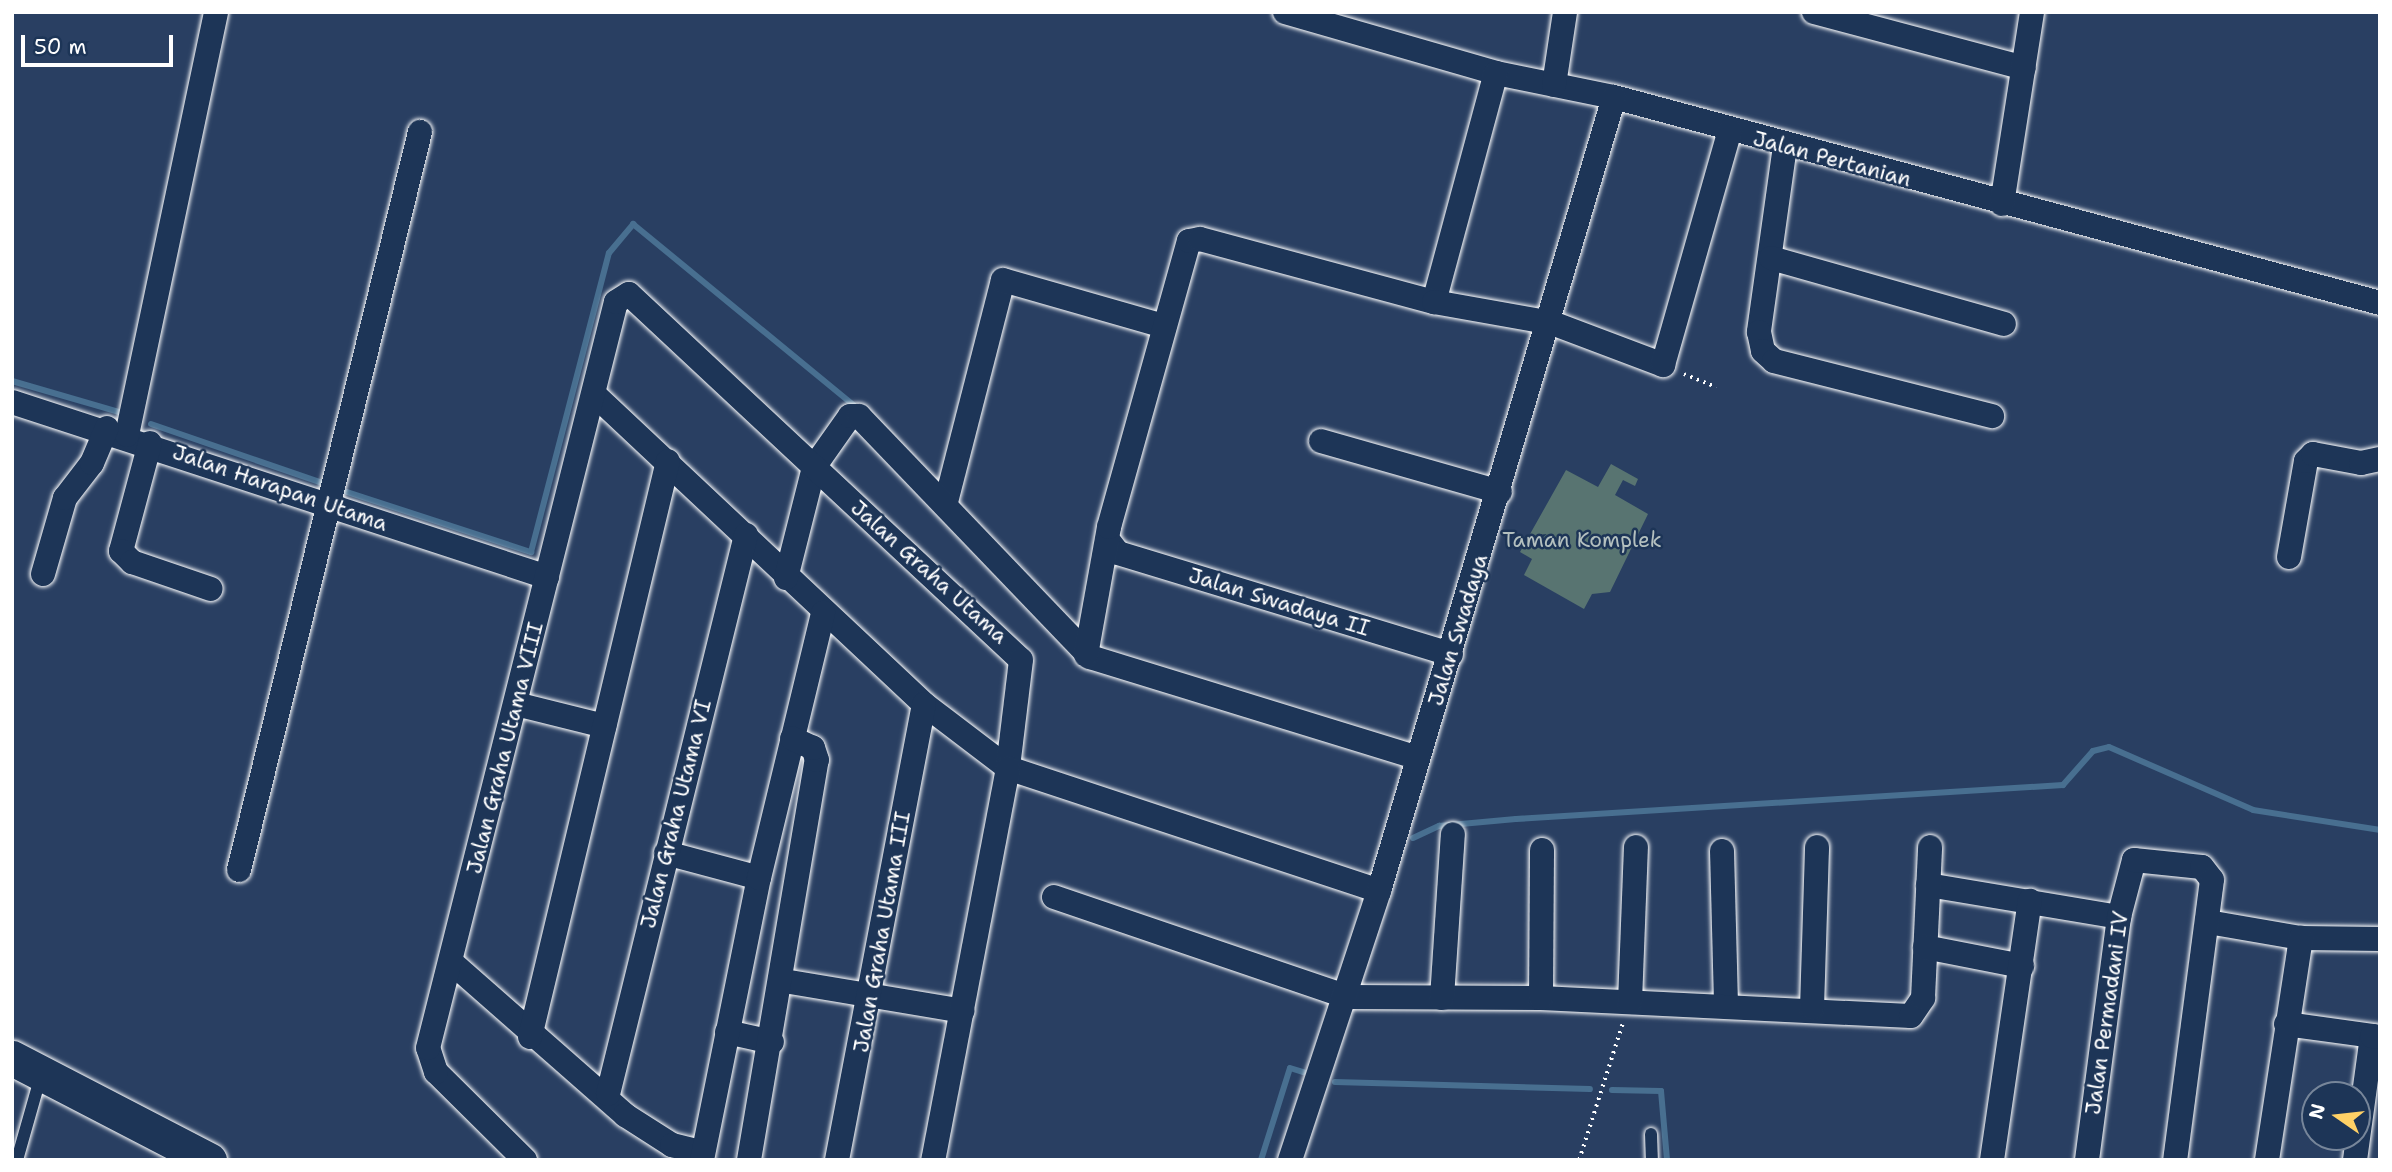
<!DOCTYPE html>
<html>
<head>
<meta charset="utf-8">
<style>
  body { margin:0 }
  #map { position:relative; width:2392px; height:1172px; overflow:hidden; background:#293f62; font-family:"Shantell Sans",sans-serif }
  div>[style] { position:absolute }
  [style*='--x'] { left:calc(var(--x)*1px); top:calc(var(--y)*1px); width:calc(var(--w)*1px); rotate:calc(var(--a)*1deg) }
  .green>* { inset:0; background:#587471 }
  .stream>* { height:6px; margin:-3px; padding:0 3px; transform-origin:3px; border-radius:3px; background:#486f90 }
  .path>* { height:3.5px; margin-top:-1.75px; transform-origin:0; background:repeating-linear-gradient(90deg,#fff 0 2px,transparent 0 7px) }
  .roads { filter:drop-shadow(0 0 2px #fff) drop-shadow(0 0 2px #fff) }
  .lane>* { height:12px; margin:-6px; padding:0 6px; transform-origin:6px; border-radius:6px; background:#1d3557 }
  .street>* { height:24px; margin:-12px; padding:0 12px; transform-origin:12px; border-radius:12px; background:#1d3557 }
  .secondary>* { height:35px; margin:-17.5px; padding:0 17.5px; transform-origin:17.5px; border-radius:17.5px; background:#1d3557 }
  span { translate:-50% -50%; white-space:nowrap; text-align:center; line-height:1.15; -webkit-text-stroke:5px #1d3557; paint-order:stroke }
  .street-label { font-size:21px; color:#fff }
  .park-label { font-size:21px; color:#b4c0bf }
  .frame { position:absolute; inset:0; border:14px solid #fff; pointer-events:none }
  .north { position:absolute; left:2301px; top:1081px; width:70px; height:70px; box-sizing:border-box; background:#1d3557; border:2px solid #77869a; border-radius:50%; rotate:284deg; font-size:19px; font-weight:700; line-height:28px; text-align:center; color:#fff }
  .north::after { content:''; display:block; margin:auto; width:24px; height:32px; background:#ffd166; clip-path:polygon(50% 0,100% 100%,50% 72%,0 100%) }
  .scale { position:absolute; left:21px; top:35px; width:152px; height:32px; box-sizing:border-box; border:4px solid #fff; border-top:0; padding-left:9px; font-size:21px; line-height:24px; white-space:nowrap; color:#fff; -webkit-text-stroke:5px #1d3557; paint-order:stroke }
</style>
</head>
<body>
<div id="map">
  <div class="green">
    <i style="clip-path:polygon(1611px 464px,1638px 479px,1635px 486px,1623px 480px,1615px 495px,1648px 514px,1610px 592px,1592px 594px,1584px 609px,1524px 575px,1532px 559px,1520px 552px,1566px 470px,1598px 487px)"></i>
  </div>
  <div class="stream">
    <i style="--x:12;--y:381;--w:111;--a:16.2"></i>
    <i style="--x:151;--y:424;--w:181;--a:19"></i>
    <i style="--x:347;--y:492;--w:194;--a:18.1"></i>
    <i style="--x:531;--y:552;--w:309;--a:-75.4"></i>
    <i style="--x:609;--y:253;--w:38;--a:-50"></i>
    <i style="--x:633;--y:224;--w:288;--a:39.4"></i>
    <i style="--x:1413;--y:838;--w:29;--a:-25"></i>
    <i style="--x:1439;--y:826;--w:77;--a:-5.2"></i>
    <i style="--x:1516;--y:819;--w:548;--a:-3.56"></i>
    <i style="--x:2063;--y:785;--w:45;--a:-48.6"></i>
    <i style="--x:2093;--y:751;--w:16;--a:-14"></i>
    <i style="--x:2109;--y:747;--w:157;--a:23.6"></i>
    <i style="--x:2253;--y:810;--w:129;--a:8.9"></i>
    <i style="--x:1335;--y:1082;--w:255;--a:1.6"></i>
    <i style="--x:1612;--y:1090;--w:49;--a:1.2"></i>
    <i style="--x:1661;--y:1091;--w:69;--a:85"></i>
    <i style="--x:1261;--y:1160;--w:96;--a:-72.5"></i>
    <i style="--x:1290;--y:1068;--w:14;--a:17"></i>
  </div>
  <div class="path">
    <i style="--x:1684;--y:374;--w:35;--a:22"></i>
    <i style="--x:1579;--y:1160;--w:145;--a:-72.3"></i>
  </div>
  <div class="roads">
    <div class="lane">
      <i style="--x:1651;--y:1134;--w:26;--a:88"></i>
      <i style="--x:17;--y:1160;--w:88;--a:-74.2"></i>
    </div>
    <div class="street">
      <i style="--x:1285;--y:12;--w:220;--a:16.1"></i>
      <i style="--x:1496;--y:73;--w:120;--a:11.5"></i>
      <i style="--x:1614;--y:97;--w:793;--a:15.05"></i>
      <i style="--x:1814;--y:12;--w:217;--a:14.9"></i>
      <i style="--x:1554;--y:85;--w:74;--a:-81.4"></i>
      <i style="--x:1785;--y:146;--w:188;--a:98"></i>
      <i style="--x:1759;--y:332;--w:19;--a:78"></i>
      <i style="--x:1763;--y:351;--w:15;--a:42"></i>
      <i style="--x:1774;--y:361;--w:225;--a:14.2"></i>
      <i style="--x:2002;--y:204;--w:194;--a:-81.1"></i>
      <i style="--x:1771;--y:258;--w:242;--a:15.8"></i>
      <i style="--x:1434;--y:302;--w:237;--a:-74.9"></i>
      <i style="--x:597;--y:397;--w:449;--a:43.2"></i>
      <i style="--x:924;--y:704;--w:106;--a:37.3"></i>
      <i style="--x:1008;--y:768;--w:391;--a:18.3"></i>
      <i style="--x:12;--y:402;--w:563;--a:18.11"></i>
      <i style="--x:127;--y:435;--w:432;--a:-78.1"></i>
      <i style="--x:1321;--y:441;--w:186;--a:15.9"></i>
      <i style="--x:150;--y:443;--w:112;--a:105"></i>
      <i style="--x:121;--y:551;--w:16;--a:45"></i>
      <i style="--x:132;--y:562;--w:83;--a:18.9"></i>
      <i style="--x:946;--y:502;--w:229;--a:-75.6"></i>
      <i style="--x:1003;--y:280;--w:166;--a:16"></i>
      <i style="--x:1111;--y:544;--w:11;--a:52"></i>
      <i style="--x:1118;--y:553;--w:348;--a:16.9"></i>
      <i style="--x:2289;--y:557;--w:97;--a:-80"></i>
      <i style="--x:2306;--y:461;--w:10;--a:-45"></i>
      <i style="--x:2313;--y:454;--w:49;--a:10.6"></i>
      <i style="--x:2361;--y:463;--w:19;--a:-12"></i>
      <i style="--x:43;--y:574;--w:79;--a:-73.9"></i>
      <i style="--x:65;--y:498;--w:44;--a:-52.4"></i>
      <i style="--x:92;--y:463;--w:38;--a:-67"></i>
      <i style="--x:786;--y:578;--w:114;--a:-75.8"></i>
      <i style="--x:814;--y:467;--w:62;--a:-54.8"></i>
      <i style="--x:850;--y:416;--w:9;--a:0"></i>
      <i style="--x:859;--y:416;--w:334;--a:46.2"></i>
      <i style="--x:1090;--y:657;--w:343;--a:17.1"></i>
      <i style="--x:1086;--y:655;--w:130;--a:-79.8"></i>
      <i style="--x:1109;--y:527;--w:297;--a:-74.4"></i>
      <i style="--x:1189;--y:241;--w:11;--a:-10"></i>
      <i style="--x:1200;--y:239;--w:242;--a:15.1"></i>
      <i style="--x:1434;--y:302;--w:120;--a:10.1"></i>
      <i style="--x:1552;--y:323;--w:119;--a:20.7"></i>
      <i style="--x:1663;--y:365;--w:244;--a:-74.1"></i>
      <i style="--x:516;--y:704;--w:91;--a:14"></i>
      <i style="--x:1722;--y:851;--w:154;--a:88.5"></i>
      <i style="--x:666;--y:853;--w:96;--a:15"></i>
      <i style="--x:239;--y:870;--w:760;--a:-76.22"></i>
      <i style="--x:1928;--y:885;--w:194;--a:9.5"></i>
      <i style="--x:1054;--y:897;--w:310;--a:18.8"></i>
      <i style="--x:1347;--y:997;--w:194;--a:0.3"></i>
      <i style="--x:1541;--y:998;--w:370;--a:2.8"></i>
      <i style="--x:1911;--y:1016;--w:22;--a:-56"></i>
      <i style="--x:1923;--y:998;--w:151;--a:-87.3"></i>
      <i style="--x:2208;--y:922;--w:94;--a:9.8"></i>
      <i style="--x:2301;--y:938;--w:79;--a:0.7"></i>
      <i style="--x:1925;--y:947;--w:99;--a:11.1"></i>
      <i style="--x:451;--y:962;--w:232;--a:41.3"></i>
      <i style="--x:625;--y:1115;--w:56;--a:32.6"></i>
      <i style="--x:672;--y:1145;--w:30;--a:14"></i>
      <i style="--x:784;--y:981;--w:181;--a:9.5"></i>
      <i style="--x:1442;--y:998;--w:164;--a:-86.2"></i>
      <i style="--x:1541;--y:998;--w:148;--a:-89.6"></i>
      <i style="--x:1630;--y:1002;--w:155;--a:-87.8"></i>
      <i style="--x:1812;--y:1008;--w:161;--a:-88.2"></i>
      <i style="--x:2286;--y:1024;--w:87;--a:7.9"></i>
      <i style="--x:727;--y:1032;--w:46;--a:12.5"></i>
      <i style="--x:530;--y:1037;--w:592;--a:-76.53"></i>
      <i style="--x:608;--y:1094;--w:576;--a:-76.13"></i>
      <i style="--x:525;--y:1160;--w:125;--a:-135.3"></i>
      <i style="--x:436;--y:1072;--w:25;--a:-108"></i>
      <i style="--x:428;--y:1048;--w:769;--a:-75.86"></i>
      <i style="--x:616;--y:302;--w:15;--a:-32"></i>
      <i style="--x:629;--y:294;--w:536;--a:43.04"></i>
      <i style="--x:1021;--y:660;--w:109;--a:96.9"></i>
      <i style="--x:1008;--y:768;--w:399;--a:100.8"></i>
      <i style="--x:702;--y:1160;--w:288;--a:-78.6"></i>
      <i style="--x:759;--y:878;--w:273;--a:-76.4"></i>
      <i style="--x:749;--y:1160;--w:406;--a:-80.4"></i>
      <i style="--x:817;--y:760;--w:13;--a:-108"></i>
      <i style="--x:813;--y:748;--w:23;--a:-155"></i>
      <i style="--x:837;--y:1160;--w:464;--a:-79.2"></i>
      <i style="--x:1290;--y:1160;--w:283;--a:-71.7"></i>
      <i style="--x:1379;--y:891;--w:828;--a:-73.51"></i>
      <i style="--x:1992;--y:1160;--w:262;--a:-81.7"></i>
      <i style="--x:2087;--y:1160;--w:245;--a:-82.5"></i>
      <i style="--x:2119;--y:917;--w:59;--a:-75.3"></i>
      <i style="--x:2134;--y:860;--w:68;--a:5.9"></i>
      <i style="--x:2202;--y:867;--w:16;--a:52"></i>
      <i style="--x:2212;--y:880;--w:282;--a:97.5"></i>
      <i style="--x:2267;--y:1160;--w:225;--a:-81.3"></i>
      <i style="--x:2355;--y:1160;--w:125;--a:-82.2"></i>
      <i style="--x:2372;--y:1036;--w:8;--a:7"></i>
    </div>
    <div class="secondary">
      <i style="--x:12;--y:1058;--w:222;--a:27.4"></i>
    </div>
  </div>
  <div class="street-label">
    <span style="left:1832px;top:159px;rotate:15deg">Jalan Pertanian</span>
    <span style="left:280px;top:488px;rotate:19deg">Jalan Harapan Utama</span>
    <span style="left:929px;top:572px;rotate:42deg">Jalan Graha Utama</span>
    <span style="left:1279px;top:602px;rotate:17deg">Jalan Swadaya II</span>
    <span style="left:1458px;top:630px;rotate:-73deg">Jalan Swadaya</span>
    <span style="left:505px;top:748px;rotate:-76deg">Jalan Graha Utama VIII</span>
    <span style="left:676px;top:814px;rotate:-76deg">Jalan Graha Utama VI</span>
    <span style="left:882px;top:932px;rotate:-80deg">Jalan Graha Utama III</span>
    <span style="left:2107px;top:1013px;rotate:-82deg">Jalan Permadani IV</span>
  </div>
  <div class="park-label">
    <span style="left:1582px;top:540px">Taman Komplek</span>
  </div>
  <div class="frame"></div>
  <div class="north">N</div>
  <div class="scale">50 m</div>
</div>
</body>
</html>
